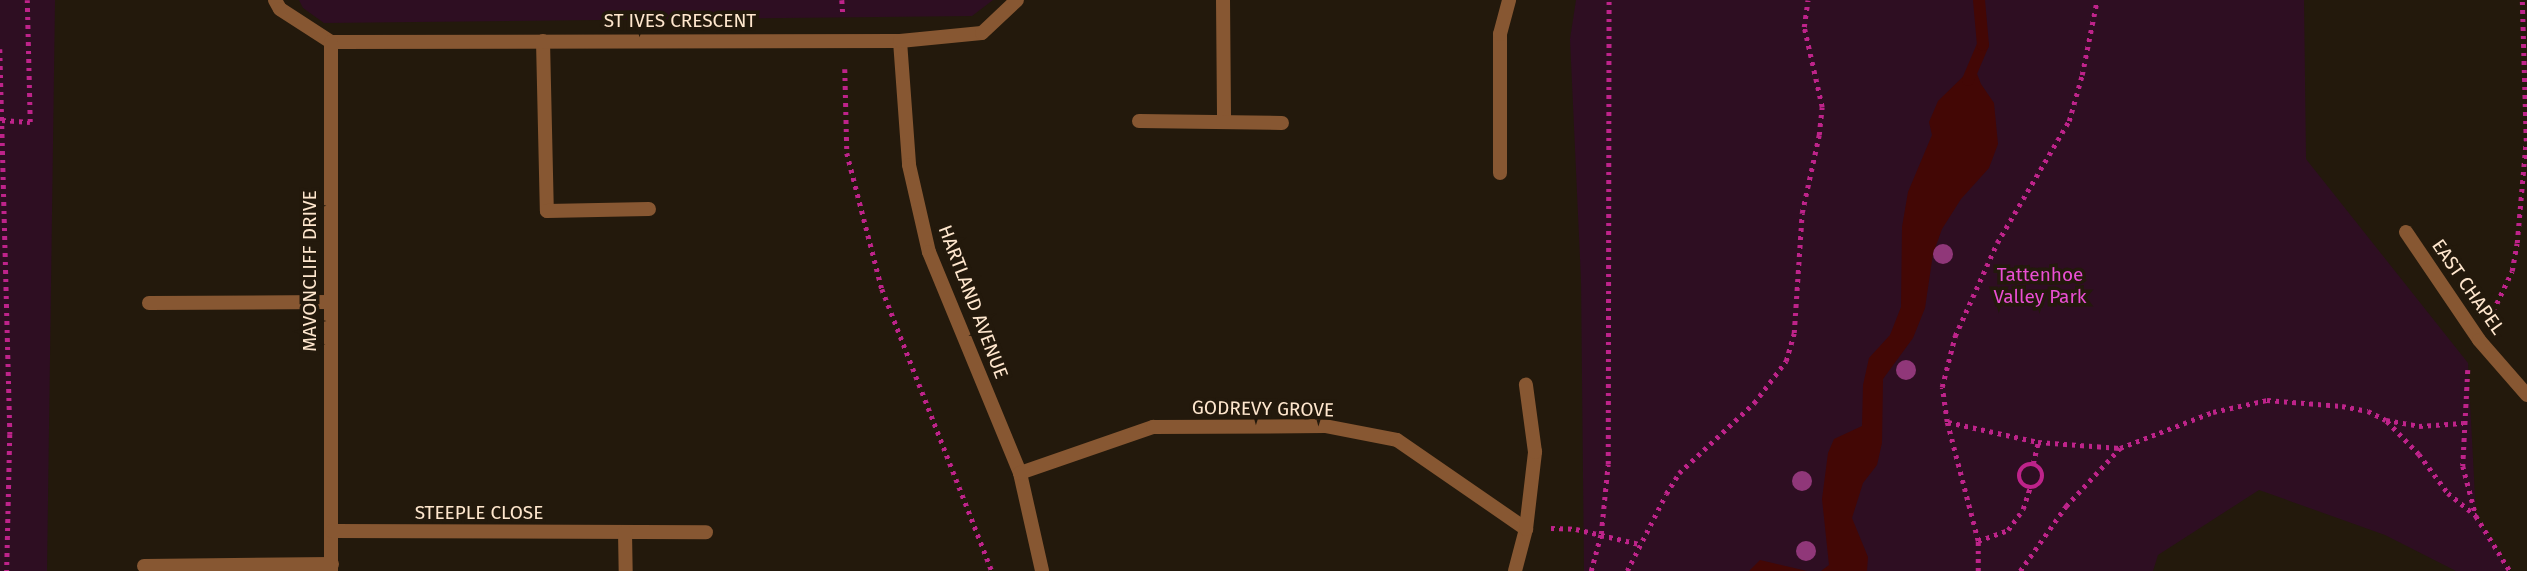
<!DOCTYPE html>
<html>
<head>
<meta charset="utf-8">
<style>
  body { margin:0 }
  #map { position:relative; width:2527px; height:571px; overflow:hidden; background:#23190c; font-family:"Fira Sans",sans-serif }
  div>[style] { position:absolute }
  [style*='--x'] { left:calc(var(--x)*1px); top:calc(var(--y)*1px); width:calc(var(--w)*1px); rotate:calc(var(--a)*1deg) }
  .green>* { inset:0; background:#2e0e22 }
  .water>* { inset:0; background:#430705 }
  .stream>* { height:12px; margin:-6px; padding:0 6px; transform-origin:6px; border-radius:6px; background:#430705 }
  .path>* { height:4.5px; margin-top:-2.25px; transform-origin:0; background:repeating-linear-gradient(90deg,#be238a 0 3.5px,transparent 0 8.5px) }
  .path>.ring { margin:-2.25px; padding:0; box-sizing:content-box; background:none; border:4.5px solid #be238a; border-radius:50% }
  .lane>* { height:14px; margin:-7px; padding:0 7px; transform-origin:7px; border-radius:7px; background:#875732 }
  .street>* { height:14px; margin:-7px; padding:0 7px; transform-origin:7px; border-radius:7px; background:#875732 }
  .trees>* { width:20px; height:20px; margin:-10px; border-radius:50%; background:#903779 }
  span { translate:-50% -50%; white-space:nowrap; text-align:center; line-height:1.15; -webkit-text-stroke:7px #23190c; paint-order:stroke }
  .street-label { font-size:19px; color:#ffe7ce }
  .park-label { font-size:19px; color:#ea4fd3 }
</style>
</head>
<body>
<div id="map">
  <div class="green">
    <i style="clip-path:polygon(0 0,55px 0,47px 571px,0 571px)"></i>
    <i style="clip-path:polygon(299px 0,993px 0,972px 16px,324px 23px,303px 8px)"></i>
    <i style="clip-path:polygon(1576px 0,2304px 0,2306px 159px,2468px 363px,2476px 516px,2510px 571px,2456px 571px,2385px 535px,2259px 490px,2158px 555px,2153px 571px,1584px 571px,1581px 280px,1570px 39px)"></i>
  </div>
  <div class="water">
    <i style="clip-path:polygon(1974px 66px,1981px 84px,1994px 103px,1998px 144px,1989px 168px,1961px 199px,1942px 229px,1933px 254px,1925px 308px,1913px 338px,1883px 379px,1882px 443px,1877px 465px,1863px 483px,1852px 518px,1868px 557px,1867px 571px,1749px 571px,1760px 560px,1807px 571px,1821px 571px,1829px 565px,1822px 499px,1828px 453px,1834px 439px,1862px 426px,1863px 385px,1869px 358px,1890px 335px,1901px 307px,1902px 227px,1908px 192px,1932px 135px,1929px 122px,1938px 101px)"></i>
  </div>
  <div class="stream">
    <i style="--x:1968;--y:80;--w:38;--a:-67"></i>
    <i style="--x:1983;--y:45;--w:45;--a:-95.1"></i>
  </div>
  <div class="path">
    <i style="--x:842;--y:0;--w:14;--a:86"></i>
    <i style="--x:0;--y:49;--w:385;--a:88.5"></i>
    <i style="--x:10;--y:434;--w:137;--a:91.3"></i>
    <i style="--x:845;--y:69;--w:84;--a:88.6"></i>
    <i style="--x:847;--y:153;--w:140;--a:75.6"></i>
    <i style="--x:882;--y:289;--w:303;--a:68.7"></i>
    <i style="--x:2;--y:120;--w:28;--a:4"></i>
    <i style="--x:30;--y:122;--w:122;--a:-91.4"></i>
    <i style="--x:2493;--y:311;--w:44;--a:-64.6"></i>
    <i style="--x:2512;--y:271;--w:28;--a:-80"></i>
    <i style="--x:2517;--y:243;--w:102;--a:-85"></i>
    <i style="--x:2526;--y:141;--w:141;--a:-91.6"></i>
    <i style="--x:2468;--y:370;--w:96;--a:93"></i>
    <i style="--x:2463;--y:466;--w:52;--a:75.4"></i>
    <i style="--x:2476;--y:516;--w:65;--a:58.3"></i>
    <i style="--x:2387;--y:421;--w:46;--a:45.9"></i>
    <i style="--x:2419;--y:454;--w:49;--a:53.4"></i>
    <i style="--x:2448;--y:493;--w:36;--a:39"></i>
    <i style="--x:1948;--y:422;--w:92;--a:12.5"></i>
    <i style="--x:2038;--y:442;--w:82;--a:4.2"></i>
    <i style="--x:2120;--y:448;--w:100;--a:-21.2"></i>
    <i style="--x:2213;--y:412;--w:55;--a:-12.5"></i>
    <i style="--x:2267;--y:400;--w:75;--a:4.6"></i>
    <i style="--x:2342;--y:406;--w:26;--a:11"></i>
    <i style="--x:2368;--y:411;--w:20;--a:27"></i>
    <i style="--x:2386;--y:420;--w:34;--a:10"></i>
    <i style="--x:2419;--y:426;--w:44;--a:-3.9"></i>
    <i style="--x:2033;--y:464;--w:23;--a:-77"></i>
    <i class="ring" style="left:2019px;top:464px;width:19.5px;height:19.5px"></i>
    <i style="--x:1551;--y:528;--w:25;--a:2"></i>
    <i style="--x:1576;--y:529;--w:65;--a:13.4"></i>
    <i style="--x:1978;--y:541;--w:32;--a:-20"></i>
    <i style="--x:2008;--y:530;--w:26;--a:-54"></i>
    <i style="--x:2023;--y:509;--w:22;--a:-72"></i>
    <i style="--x:1591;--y:571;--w:38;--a:-75"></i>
    <i style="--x:1601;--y:534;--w:70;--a:-84.3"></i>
    <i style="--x:1608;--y:464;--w:464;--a:-89.9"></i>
    <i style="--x:1627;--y:571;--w:86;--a:-63.1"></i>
    <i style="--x:1666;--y:494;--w:25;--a:-58"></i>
    <i style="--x:1679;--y:473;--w:103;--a:-43"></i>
    <i style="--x:1754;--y:403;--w:53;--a:-52.7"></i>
    <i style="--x:1786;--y:361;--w:29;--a:-74"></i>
    <i style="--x:1794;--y:333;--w:120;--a:-86.2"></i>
    <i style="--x:1802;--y:213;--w:80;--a:-77.7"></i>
    <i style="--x:1819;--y:135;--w:28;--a:-84"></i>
    <i style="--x:1822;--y:107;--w:82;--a:-102.7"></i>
    <i style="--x:1804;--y:27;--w:27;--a:-82"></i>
    <i style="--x:1978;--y:571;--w:30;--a:-90"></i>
    <i style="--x:1978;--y:541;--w:123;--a:-104.6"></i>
    <i style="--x:1947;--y:422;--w:35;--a:-98"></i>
    <i style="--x:1942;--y:387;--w:53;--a:-75.7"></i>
    <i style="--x:1955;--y:336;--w:102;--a:-65.7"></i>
    <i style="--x:1997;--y:243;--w:142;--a:-59.5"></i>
    <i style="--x:2069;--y:121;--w:48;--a:-74.2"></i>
    <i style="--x:2082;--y:75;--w:76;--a:-78.7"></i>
    <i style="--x:2020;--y:571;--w:80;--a:-54.7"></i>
    <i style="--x:2066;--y:506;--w:79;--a:-47"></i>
  </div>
  <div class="lane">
    <i style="--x:1223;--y:0;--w:122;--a:89.5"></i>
    <i style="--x:543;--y:41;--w:170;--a:88.7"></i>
    <i style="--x:547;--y:211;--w:102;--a:-1.1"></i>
    <i style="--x:1139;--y:121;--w:143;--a:0.8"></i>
    <i style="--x:1500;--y:173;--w:139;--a:-90"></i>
    <i style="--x:149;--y:303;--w:180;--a:-0.3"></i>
    <i style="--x:144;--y:566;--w:188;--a:-0.6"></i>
  </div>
  <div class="street">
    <i style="--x:275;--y:0;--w:10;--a:61"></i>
    <i style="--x:280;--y:9;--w:61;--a:32.9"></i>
    <i style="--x:1500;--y:34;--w:35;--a:-75"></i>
    <i style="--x:900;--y:41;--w:124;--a:85.8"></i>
    <i style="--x:909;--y:165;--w:89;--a:77.1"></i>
    <i style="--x:929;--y:252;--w:239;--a:67.6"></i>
    <i style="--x:1020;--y:473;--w:100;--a:77.3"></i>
    <i style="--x:331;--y:42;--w:569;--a:-0.1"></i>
    <i style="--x:900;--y:41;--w:82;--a:-5.6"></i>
    <i style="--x:982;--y:33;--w:48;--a:-43.3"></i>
    <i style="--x:331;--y:42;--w:529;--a:90"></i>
    <i style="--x:2406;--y:232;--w:130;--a:55.9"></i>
    <i style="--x:2479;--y:340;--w:73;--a:48.9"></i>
    <i style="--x:1020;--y:473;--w:141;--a:-19.1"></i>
    <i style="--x:1153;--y:427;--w:172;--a:-0.3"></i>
    <i style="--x:1325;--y:426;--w:73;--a:11"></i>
    <i style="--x:1397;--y:440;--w:157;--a:34.6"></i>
    <i style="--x:1526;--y:529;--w:43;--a:104.7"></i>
    <i style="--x:1526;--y:529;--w:78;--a:-83.3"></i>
    <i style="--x:1535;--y:452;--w:68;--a:-97.7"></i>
    <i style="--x:332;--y:531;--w:374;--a:0.2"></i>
    <i style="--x:625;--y:532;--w:39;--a:89"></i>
  </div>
  <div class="trees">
    <i style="left:1943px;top:254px"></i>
    <i style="left:1906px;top:370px"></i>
    <i style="left:1802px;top:481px"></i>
    <i style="left:1806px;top:551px"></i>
  </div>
  <div class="street-label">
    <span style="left:680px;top:21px">ST IVES CRESCENT</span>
    <span style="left:310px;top:271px;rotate:-90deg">MAVONCLIFF DRIVE</span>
    <span style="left:2468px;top:287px;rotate:55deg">EAST CHAPEL</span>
    <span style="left:973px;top:302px;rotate:69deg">HARTLAND AVENUE</span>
    <span style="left:1263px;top:409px;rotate:1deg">GODREVY GROVE</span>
    <span style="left:479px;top:513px">STEEPLE CLOSE</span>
  </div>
  <div class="park-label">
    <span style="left:2040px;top:286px">Tattenhoe<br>Valley Park</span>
  </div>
</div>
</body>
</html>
